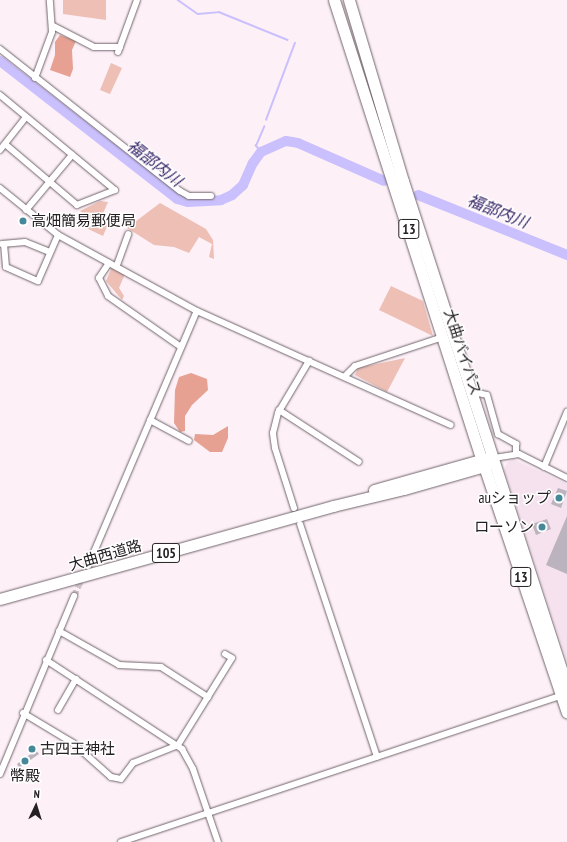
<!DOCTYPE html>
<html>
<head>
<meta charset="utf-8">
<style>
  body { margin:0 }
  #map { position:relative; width:567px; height:842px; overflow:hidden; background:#fdf0f7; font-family:"PT Sans Narrow","Noto Sans JP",sans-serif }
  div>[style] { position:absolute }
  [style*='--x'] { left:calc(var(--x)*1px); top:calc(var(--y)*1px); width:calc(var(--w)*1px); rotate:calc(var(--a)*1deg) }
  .built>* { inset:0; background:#f6e2ee }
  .green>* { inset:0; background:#edbfb5 }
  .forest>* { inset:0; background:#e6a193 }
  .stream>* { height:1.5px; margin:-0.75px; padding:0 0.75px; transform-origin:0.75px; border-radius:0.75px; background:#cac0fd }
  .river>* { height:10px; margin:-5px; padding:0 5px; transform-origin:5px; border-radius:5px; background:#cac0fd }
  .building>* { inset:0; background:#bbb3be }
  .street-tunnel>* { height:6px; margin-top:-3px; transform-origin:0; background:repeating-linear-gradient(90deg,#d2c6cd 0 6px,transparent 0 9px) }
  .roads { filter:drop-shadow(0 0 1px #70646b) drop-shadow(0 0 1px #70646b) }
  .street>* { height:6px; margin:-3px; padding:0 3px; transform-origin:3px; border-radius:3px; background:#fff }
  .highway>* { height:11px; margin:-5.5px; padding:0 5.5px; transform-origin:5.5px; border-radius:5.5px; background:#fff }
  .dots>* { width:11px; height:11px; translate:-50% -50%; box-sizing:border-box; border:2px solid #fff; border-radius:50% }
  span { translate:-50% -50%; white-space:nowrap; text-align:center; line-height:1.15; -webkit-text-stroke:3px #fff; paint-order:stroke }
  .shield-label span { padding:1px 3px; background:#fff; border:1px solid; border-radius:3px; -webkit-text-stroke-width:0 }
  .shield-label { font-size:14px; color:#252023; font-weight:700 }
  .poi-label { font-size:15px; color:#252023 }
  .left { translate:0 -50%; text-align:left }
  .right { translate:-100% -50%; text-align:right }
  .street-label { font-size:15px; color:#252023 }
  .water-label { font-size:16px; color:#342065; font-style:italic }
  .north { position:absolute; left:16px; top:786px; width:40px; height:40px; -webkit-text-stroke:3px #fff; paint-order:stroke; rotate:4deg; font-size:11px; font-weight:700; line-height:16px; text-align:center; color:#252023 }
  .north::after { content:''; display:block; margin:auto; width:14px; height:18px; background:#252023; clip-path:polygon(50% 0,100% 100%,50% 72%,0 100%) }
</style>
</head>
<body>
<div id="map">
  <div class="built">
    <i style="clip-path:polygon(513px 459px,567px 484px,567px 662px,504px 470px,507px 463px)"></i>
  </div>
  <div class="green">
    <i style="clip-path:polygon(63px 0,106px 0,106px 20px,63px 14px)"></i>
    <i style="clip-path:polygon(111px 63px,122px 68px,110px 94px,100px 90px)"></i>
    <i style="clip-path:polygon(100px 201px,108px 202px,101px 218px,109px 222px,103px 236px,84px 227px,88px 217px,80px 211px)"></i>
    <i style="clip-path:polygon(160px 203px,206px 229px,213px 240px,214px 259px,209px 257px,212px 244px,199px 237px,189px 253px,174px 247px,154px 245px,127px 228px)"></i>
    <i style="clip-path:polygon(112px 267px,125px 274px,119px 288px,124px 296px,122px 300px,106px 281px)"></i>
    <i style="clip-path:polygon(391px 286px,423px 301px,433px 336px,379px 310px)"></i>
    <i style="clip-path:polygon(405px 358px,387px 392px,355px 375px,358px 368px)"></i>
  </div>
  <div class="forest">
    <i style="clip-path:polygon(60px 35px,76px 41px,72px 50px,73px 69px,70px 77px,50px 70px,55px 55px,55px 42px)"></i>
    <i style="clip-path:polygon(191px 373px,207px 379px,208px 390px,192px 405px,185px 416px,185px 431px,180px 432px,174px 423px,175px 390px,179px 377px)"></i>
    <i style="clip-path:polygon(228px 426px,228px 438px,222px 452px,210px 452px,194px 440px,195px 434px,213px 435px)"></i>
  </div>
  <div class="stream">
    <i style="--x:178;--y:0;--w:24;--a:35"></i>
    <i style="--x:198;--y:14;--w:21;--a:-5"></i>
    <i style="--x:219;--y:12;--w:74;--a:22.1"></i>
    <i style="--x:266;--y:120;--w:82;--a:-69.4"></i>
    <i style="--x:261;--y:152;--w:8;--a:-130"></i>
    <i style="--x:256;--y:146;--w:21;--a:-67"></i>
  </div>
  <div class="river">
    <i style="--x:0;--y:61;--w:224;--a:37.9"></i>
    <i style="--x:177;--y:199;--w:11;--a:15"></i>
    <i style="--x:188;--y:202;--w:33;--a:-3"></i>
    <i style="--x:221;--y:200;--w:12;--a:-24"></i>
    <i style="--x:232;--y:195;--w:15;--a:-42"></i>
    <i style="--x:243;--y:185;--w:24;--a:-66"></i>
    <i style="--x:253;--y:163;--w:14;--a:-54"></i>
    <i style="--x:261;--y:152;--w:27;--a:-24"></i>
    <i style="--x:286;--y:141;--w:12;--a:9"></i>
    <i style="--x:298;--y:143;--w:94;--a:23.8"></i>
    <i style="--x:418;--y:195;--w:161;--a:21.9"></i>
  </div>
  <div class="building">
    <i style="clip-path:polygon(558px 488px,567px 491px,561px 508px,551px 504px)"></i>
    <i style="clip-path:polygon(567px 516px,567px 574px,546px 565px)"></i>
    <i style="clip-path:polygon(547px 519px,551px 529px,536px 535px,532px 524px)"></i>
    <i style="clip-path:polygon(36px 750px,39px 754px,19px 768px,17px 764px)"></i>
  </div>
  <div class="street-tunnel">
    <i style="--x:74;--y:596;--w:23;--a:-65"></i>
  </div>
  <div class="roads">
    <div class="street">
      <i style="--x:53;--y:26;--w:46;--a:27.1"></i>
      <i style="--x:94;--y:47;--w:26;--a:0"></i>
      <i style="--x:0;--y:49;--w:229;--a:38.3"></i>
      <i style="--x:180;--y:191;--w:10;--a:29"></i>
      <i style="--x:189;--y:196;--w:22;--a:0"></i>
      <i style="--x:118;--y:52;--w:55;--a:-69.9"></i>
      <i style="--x:35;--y:78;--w:49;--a:-69.7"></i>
      <i style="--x:52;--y:32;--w:32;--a:-94"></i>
      <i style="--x:0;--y:95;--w:149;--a:39.6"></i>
      <i style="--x:115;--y:190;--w:41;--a:158.5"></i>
      <i style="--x:77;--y:205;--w:94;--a:-139.7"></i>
      <i style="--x:0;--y:150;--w:42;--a:-51.8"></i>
      <i style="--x:0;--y:188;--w:75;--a:39"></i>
      <i style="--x:58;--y:235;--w:158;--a:28.7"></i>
      <i style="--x:197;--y:311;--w:278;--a:24.2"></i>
      <i style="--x:26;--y:210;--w:72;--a:-50.1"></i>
      <i style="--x:2;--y:244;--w:23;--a:-5"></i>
      <i style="--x:25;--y:242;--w:27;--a:22"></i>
      <i style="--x:4;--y:244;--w:23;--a:85"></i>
      <i style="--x:6;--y:267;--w:35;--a:24"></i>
      <i style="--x:38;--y:281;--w:50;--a:-66.5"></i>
      <i style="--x:109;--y:263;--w:18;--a:124"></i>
      <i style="--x:99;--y:278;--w:20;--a:63"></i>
      <i style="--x:108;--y:296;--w:89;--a:34.9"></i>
      <i style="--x:117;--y:265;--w:33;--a:-70"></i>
      <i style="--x:345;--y:376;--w:14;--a:-45"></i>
      <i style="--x:355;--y:366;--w:93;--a:-18.2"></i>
      <i style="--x:473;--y:392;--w:14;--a:12"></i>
      <i style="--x:487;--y:395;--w:41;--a:74.2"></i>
      <i style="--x:498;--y:434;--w:21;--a:29"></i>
      <i style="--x:516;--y:444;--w:10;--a:90"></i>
      <i style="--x:279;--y:410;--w:95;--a:33"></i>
      <i style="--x:150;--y:420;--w:44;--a:28.3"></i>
      <i style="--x:494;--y:458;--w:25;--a:-9"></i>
      <i style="--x:519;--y:454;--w:54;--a:26.6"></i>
      <i style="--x:544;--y:467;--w:60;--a:-67.3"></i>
      <i style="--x:294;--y:508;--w:63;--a:-107.6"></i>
      <i style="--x:275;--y:448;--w:15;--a:-98"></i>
      <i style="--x:273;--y:433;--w:21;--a:-76"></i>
      <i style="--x:278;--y:413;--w:61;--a:-59.2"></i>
      <i style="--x:300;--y:524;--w:245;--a:71.7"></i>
      <i style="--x:88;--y:566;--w:277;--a:-66.9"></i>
      <i style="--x:59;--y:631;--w:69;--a:29.5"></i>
      <i style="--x:119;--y:665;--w:42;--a:2.7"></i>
      <i style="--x:161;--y:667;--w:56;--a:32.6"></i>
      <i style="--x:46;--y:660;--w:163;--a:33.2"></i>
      <i style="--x:182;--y:749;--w:23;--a:61"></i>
      <i style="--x:193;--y:769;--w:77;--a:71.1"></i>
      <i style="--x:58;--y:710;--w:36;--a:-60"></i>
      <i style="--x:23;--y:713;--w:58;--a:31"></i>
      <i style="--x:73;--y:743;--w:51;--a:41.8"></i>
      <i style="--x:111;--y:777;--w:10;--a:11"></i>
      <i style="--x:121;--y:779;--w:20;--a:-53"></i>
      <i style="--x:133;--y:763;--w:48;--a:-21.8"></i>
      <i style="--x:178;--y:745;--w:102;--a:-58.2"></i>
      <i style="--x:232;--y:658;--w:8;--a:-150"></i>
      <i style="--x:0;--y:774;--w:193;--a:-67.4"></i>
      <i style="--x:121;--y:842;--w:470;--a:-18.4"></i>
    </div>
    <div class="highway">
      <i style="--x:334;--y:0;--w:490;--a:72.2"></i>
      <i style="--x:484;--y:466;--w:260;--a:71.4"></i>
      <i style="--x:349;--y:0;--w:189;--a:73.4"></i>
      <i style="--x:403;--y:181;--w:532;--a:72.04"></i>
      <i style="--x:374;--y:490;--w:118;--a:-15.7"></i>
      <i style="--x:0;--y:599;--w:346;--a:-15.6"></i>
      <i style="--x:333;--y:506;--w:73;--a:-13.5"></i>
      <i style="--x:404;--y:489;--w:83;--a:-16"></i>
      <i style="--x:484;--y:466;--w:8;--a:-40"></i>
    </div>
  </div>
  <div class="dots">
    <i style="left:23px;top:221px;background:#458899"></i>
    <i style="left:559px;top:498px;background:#458899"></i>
    <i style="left:542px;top:527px;background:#458899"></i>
    <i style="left:32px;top:749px;background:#458899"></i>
    <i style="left:25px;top:761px;background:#458899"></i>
  </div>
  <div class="shield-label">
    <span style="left:409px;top:229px">13</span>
    <span style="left:166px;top:553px">105</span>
    <span style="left:521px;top:577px">13</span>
  </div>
  <div class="poi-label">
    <span class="left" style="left:31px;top:221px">高畑簡易郵便局</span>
    <span class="right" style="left:551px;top:498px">auショップ</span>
    <span class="right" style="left:534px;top:527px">ローソン</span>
    <span class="left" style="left:40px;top:749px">古四王神社</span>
    <span style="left:25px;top:776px">幣殿</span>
  </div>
  <div class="street-label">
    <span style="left:463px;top:352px;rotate:72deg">大曲バイパス</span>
    <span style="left:105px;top:555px;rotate:-16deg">大曲西道路</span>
  </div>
  <div class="water-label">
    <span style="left:155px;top:163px;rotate:38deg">福部内川</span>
    <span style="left:498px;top:211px;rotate:22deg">福部内川</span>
  </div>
  <div class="north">N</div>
</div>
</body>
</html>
